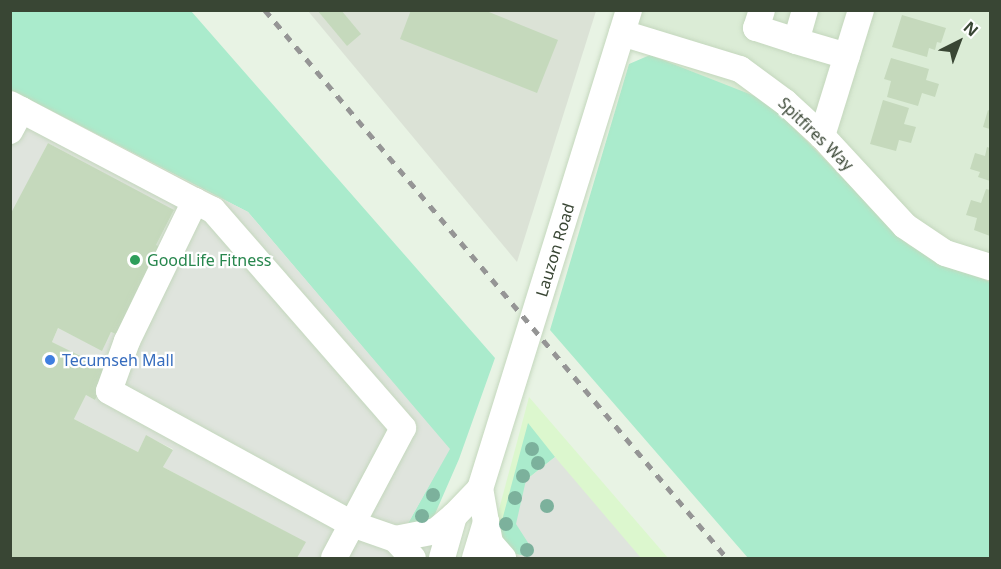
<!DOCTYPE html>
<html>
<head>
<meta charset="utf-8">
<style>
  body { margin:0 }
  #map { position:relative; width:1001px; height:569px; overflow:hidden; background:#e8f3e4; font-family:"Noto Sans",sans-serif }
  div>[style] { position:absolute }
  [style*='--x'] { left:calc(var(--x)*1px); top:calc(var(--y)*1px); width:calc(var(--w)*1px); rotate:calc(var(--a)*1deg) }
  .residential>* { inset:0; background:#dbecd6 }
  .commercial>* { inset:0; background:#dcf7ce }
  .industrial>* { inset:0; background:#dbe2d6 }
  .green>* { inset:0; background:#aaebcc }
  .parking>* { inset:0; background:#dfe4dd }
  .building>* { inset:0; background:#c5d9bc }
  .roads { filter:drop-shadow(0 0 2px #c4d7bd) drop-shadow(0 0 2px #c4d7bd) }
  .minor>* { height:26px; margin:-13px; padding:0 13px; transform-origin:13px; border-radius:13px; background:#fff }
  .rail>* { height:4.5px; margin-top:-2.25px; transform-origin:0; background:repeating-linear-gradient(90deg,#959595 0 8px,transparent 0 16px) }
  .trees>* { width:14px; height:14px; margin:-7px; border-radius:50%; background:#7cb19c }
  .dots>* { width:16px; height:16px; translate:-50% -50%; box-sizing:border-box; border:3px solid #fff; border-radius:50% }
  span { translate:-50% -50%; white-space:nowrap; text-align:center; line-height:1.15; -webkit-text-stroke:4.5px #fff; paint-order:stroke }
  .street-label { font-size:16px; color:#394634 }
  .leisure-label { font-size:16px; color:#27864d }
  .left { translate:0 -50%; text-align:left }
  .shop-label { font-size:16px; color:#366cbe }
  .frame { position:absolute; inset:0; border:12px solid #394634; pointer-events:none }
  .north { position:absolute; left:929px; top:12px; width:60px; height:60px; -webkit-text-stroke:4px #fff; paint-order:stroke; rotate:42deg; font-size:16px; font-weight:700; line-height:24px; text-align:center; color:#394634 }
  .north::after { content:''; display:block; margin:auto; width:21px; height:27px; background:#394634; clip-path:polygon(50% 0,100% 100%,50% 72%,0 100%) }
</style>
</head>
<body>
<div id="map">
  <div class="residential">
    <i style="clip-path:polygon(629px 11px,990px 11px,990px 267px,945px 253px,622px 33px)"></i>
  </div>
  <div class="commercial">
    <i style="clip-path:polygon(529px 397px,668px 558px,486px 558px)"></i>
  </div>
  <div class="industrial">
    <i style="clip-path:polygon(308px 11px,596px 11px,517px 262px)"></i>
  </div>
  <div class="green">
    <i style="clip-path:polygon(10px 11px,191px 11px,495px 358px,459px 459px,428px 530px,406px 527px,449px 449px,248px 212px,11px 90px)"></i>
    <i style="clip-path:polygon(650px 55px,767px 101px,909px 245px,990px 282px,990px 558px,748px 558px,550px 330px,629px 64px)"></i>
    <i style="clip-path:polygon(528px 423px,555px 457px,526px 480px,534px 552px,526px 556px,515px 554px,505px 545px,500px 528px)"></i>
  </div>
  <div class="parking">
    <i style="clip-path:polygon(11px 90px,248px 212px,450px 449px,406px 527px,443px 515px,430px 558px,297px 558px,305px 542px,163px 467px,173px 449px,146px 436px,138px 452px,74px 419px,86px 395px,95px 400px,109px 371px,52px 342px,58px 328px,102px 350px,111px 332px,116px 334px,162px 249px,156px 245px,174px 211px,48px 143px,11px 215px)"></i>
    <i style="clip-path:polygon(555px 457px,641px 558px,486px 558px,505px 545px,515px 554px,526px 556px,534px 552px,516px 524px,526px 480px)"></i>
  </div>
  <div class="building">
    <i style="clip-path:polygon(317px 10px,341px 10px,361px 34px,347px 46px)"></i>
    <i style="clip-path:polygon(411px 10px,484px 10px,558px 40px,537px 93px,400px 39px)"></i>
    <i style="clip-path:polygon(902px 15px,946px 28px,941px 43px,937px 42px,935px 50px,929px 48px,927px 57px,892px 47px)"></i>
    <i style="clip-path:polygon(891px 58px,929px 69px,926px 80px,939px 84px,935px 97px,922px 93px,918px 106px,887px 97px,891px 81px,884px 79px)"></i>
    <i style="clip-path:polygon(883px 100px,909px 108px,904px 124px,916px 127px,911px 143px,899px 140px,896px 151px,870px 144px)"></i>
    <i style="clip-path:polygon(988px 110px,990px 111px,990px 129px,983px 127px)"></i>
    <i style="clip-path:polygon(48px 143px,174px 210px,156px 245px,162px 248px,116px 334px,111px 332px,102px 351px,58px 328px,52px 342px,109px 370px,95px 400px,86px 395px,74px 419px,138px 452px,146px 435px,173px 450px,163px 467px,306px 542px,297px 558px,10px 558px,10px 215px)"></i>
    <i style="clip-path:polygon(987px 147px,990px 148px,990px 181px,978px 177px,980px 172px,970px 169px,975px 153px,985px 156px)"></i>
    <i style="clip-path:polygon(986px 189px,990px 190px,990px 236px,974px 230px,977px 218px,966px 215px,971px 200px,981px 203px)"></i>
  </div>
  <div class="roads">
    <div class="minor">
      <i style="--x:762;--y:10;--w:19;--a:108"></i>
      <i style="--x:756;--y:28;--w:42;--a:18"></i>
      <i style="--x:805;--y:10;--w:32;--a:106"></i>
      <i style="--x:796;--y:41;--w:53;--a:16.4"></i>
      <i style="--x:622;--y:33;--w:123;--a:17"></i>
      <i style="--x:740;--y:69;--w:56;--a:36.3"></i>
      <i style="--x:785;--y:102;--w:50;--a:42.6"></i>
      <i style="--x:822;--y:136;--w:122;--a:47.3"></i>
      <i style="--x:905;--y:226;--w:48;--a:34"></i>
      <i style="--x:945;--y:253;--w:47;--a:17.3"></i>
      <i style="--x:10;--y:104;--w:209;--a:27.7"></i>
      <i style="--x:195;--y:201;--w:156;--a:115.9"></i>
      <i style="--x:127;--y:341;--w:53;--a:109.8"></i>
      <i style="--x:109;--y:391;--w:277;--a:28.7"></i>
      <i style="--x:352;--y:524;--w:38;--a:118"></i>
      <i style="--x:10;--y:131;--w:24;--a:-62"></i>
      <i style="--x:822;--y:136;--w:132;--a:-72.8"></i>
      <i style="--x:195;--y:201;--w:20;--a:27"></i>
      <i style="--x:213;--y:210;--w:289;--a:48.9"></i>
      <i style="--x:403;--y:428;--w:109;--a:118"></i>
      <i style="--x:352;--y:524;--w:46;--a:19.2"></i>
      <i style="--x:395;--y:539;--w:42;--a:-11"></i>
      <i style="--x:436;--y:531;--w:23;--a:-40"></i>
      <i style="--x:486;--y:522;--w:21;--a:79"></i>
      <i style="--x:490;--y:543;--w:20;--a:49"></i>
      <i style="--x:395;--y:539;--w:26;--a:47"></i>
      <i style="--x:442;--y:558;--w:44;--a:-74.1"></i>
      <i style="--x:454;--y:516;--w:37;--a:-46"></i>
      <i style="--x:480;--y:489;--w:502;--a:-72.72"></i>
      <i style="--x:475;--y:558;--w:38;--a:-73"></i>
      <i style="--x:486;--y:522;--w:34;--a:-100"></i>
    </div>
  </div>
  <div class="rail">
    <i style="--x:265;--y:10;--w:717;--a:49.87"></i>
  </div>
  <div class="trees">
    <i style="left:532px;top:449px"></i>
    <i style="left:538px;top:463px"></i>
    <i style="left:523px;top:476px"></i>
    <i style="left:433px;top:495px"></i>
    <i style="left:515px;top:498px"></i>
    <i style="left:547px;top:506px"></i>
    <i style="left:422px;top:516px"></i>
    <i style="left:506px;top:524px"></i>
    <i style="left:527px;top:550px"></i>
  </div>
  <div class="dots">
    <i style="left:135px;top:260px;background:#2e9e5b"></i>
    <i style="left:50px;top:360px;background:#3f7fe0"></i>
  </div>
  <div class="street-label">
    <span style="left:816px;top:134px;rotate:44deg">Spitfires Way</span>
    <span style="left:555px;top:250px;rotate:-73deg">Lauzon Road</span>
  </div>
  <div class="leisure-label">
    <span class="left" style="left:147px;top:260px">GoodLife Fitness</span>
  </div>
  <div class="shop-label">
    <span class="left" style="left:62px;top:360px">Tecumseh Mall</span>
  </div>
  <div class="frame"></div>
  <div class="north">N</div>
</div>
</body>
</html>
